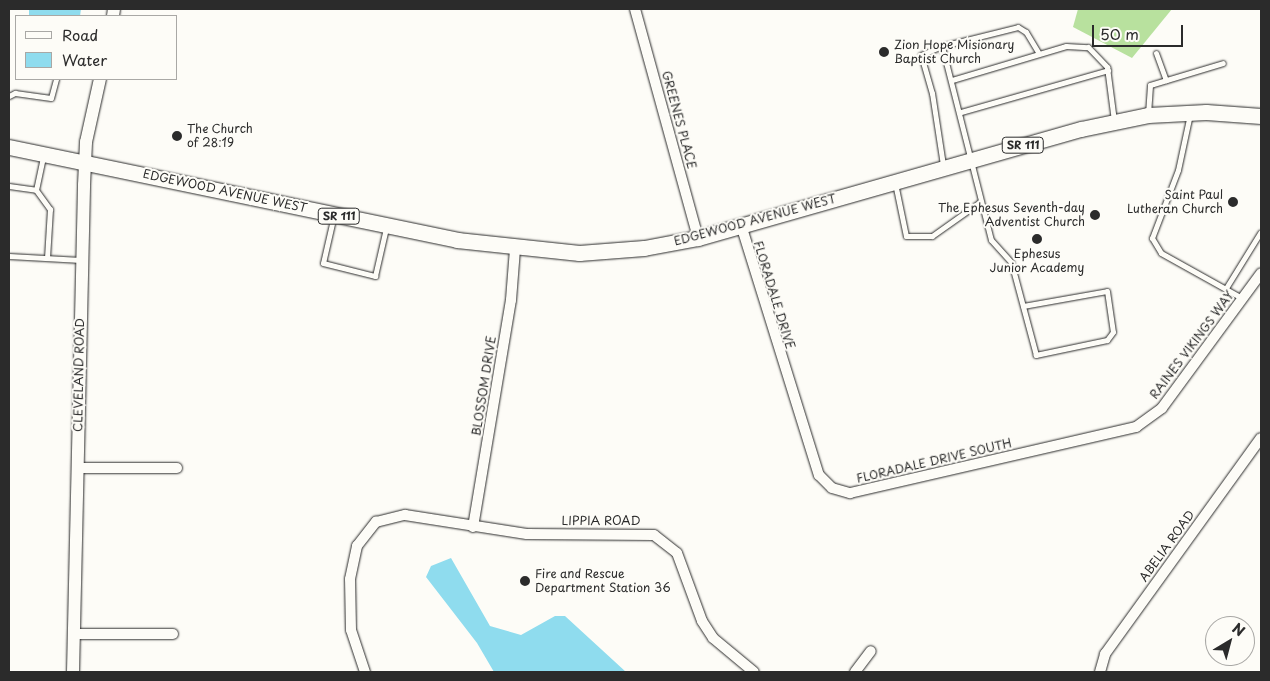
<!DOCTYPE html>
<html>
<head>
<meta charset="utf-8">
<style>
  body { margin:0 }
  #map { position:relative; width:1270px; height:681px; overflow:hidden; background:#fdfcf7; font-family:"Playpen Sans",sans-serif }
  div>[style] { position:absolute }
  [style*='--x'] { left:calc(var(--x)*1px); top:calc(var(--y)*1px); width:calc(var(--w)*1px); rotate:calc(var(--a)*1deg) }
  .green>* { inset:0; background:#b8e19e }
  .water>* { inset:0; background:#8fdcee }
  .roads { filter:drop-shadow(0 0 1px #2b2b2b) drop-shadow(0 0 1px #2b2b2b) }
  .service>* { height:5px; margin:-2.5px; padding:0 2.5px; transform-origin:2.5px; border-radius:2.5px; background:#fdfcf7 }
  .minor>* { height:10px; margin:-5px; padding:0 5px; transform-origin:5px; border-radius:5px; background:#fdfcf7 }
  .tertiary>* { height:12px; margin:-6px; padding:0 6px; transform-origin:6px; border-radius:6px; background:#fdfcf7 }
  .primary>* { height:15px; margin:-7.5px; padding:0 7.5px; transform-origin:7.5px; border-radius:7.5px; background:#fdfcf7 }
  .dots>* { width:14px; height:14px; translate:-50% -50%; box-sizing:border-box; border:2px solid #fdfcf7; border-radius:50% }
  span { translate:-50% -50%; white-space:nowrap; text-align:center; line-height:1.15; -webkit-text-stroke:4px #fdfcf7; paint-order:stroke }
  .shield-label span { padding:1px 4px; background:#fdfcf7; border:1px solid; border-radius:4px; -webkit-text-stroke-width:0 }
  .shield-label { font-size:11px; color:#2b2b2b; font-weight:700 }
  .poi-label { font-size:12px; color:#2b2b2b }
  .left { translate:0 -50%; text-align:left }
  .right { translate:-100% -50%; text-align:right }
  .street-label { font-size:12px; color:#2b2b2b }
  .frame { position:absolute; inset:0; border:10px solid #2b2b2b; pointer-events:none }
  .legend { position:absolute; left:15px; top:15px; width:162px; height:65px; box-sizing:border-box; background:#fdfcf7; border:1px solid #a9a8a5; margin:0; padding:6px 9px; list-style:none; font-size:15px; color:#2b2b2b }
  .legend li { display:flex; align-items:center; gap:10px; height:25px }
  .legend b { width:25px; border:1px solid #a9a8a5 }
  .north { position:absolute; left:1205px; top:616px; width:50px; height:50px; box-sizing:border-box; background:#fdfcf7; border:1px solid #a9a8a5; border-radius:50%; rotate:37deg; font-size:14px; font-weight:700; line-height:20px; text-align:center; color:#2b2b2b }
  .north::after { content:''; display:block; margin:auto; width:18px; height:22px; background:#2b2b2b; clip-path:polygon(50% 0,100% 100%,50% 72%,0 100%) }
  .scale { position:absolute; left:1092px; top:25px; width:91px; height:22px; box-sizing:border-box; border:2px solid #2b2b2b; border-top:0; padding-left:6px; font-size:15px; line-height:18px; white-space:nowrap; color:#2b2b2b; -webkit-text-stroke:4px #fdfcf7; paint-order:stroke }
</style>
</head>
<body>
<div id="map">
  <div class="green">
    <i style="clip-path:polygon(1078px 9px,1172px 9px,1132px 58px,1073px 27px)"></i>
  </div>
  <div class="water">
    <i style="clip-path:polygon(29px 9px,81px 9px,80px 16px,29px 16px)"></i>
    <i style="clip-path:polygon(451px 558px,490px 626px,521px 635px,555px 616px,565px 616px,626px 672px,494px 672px,477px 643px,426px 577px,431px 566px)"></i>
  </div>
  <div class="roads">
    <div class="service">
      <i style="--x:942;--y:46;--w:23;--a:157"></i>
      <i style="--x:921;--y:55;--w:40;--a:74"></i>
      <i style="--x:932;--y:93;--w:73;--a:81.3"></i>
      <i style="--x:1156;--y:53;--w:29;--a:70"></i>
      <i style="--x:952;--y:80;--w:119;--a:-16.6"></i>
      <i style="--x:1066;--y:46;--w:22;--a:3"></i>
      <i style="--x:1088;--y:47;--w:28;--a:46"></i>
      <i style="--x:1107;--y:67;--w:54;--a:82.6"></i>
      <i style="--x:9;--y:96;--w:7;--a:-27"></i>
      <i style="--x:15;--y:93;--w:36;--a:8"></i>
      <i style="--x:51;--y:98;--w:20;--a:-75"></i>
      <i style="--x:961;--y:112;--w:153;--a:-15.9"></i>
      <i style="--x:1148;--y:114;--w:29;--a:-86"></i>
      <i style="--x:1150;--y:85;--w:76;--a:-16.8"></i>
      <i style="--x:1190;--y:114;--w:57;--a:102.1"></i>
      <i style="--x:1178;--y:170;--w:73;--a:110.9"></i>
      <i style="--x:1152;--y:238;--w:17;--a:59"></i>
      <i style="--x:1161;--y:253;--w:93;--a:29.1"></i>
      <i style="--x:895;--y:183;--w:54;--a:78.3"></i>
      <i style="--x:906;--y:236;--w:26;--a:0"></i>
      <i style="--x:932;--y:236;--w:59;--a:-35.3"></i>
      <i style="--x:9;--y:186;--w:27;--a:8"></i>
      <i style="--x:36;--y:190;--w:35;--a:-78"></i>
      <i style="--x:36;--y:190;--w:24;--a:54"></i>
      <i style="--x:50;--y:209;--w:49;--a:93.5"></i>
      <i style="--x:334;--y:215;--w:49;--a:102.9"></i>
      <i style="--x:323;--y:263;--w:54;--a:14"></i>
      <i style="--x:375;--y:276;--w:49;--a:-77.1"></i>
      <i style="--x:9;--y:256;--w:72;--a:3.2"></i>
      <i style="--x:1226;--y:288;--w:65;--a:-58.3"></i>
      <i style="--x:1023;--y:306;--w:85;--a:-10.1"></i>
      <i style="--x:1107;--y:291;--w:41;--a:81.7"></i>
      <i style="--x:1113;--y:332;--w:10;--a:127"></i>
      <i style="--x:1107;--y:340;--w:73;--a:168.1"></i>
      <i style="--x:1036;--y:355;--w:96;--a:-105"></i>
      <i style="--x:1011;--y:262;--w:30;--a:-132"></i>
      <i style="--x:991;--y:240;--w:200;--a:-104.2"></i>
      <i style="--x:942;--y:46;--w:78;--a:-14"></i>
      <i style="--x:1018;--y:27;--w:9;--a:32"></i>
      <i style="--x:1026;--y:32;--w:23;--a:59"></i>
    </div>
    <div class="minor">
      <i style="--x:635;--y:9;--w:238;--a:74.6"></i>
      <i style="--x:741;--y:225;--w:262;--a:72.7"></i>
      <i style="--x:819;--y:475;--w:18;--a:45"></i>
      <i style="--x:832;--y:488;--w:19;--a:16"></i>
      <i style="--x:850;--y:493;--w:294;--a:-13"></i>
      <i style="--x:1136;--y:427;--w:32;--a:-36"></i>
      <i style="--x:1162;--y:408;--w:167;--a:-53.7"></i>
      <i style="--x:78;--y:468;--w:99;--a:0"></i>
      <i style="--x:473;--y:527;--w:230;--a:-80.5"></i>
      <i style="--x:511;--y:300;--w:51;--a:-85.5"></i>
      <i style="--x:74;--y:634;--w:99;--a:0"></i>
      <i style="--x:365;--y:672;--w:44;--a:-108.4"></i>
      <i style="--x:351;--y:630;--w:51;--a:-91.1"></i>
      <i style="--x:350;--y:579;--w:34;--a:-78"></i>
      <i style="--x:357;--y:546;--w:31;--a:-52"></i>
      <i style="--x:376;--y:522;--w:30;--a:-14"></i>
      <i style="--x:405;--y:515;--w:123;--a:8.9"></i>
      <i style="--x:527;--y:534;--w:127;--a:0.5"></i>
      <i style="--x:654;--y:535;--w:29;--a:38"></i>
      <i style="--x:677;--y:553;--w:72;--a:69.8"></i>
      <i style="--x:702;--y:621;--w:20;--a:57"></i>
      <i style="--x:713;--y:638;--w:53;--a:39.7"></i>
      <i style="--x:855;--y:672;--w:26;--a:-53"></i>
      <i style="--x:1100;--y:672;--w:19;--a:-74"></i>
      <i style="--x:1105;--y:654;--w:266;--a:-54.2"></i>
    </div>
    <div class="tertiary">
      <i style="--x:113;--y:16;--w:7;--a:-82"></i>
      <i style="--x:73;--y:672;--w:487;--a:-88.7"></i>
      <i style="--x:84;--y:185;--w:43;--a:-87.3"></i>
      <i style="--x:86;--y:142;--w:65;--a:-77.5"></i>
    </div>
    <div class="primary">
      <i style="--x:9;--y:147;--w:458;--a:11.7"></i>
      <i style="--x:457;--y:240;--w:123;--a:6.1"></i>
      <i style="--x:579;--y:253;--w:65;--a:-4.4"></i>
      <i style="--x:644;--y:248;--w:55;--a:-10.5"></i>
      <i style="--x:698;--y:238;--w:398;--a:-15.9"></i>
      <i style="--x:1081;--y:129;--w:68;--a:-11.8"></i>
      <i style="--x:1148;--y:115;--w:58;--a:-3"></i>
      <i style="--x:1206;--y:112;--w:55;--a:4.2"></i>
    </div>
  </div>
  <div class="dots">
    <i style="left:884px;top:52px;background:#2b2b2b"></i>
    <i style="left:177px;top:136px;background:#2b2b2b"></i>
    <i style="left:1233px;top:202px;background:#2b2b2b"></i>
    <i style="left:1095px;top:215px;background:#2b2b2b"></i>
    <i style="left:1037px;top:239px;background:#2b2b2b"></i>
    <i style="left:525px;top:581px;background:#2b2b2b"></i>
  </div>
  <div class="shield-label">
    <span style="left:1023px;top:145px">SR 111</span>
    <span style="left:339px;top:216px">SR 111</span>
  </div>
  <div class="poi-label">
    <span class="left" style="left:894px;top:52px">Zion Hope Misionary<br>Baptist Church</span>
    <span class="left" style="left:187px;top:136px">The Church<br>of 28:19</span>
    <span class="right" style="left:1223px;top:202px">Saint Paul<br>Lutheran Church</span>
    <span class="right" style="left:1085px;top:215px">The Ephesus Seventh-day<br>Adventist Church</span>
    <span style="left:1037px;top:261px">Ephesus<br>Junior Academy</span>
    <span class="left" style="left:535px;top:581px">Fire and Rescue<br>Department Station 36</span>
  </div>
  <div class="street-label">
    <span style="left:679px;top:120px;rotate:75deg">GREENES PLACE</span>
    <span style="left:225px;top:191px;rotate:12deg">EDGEWOOD AVENUE WEST</span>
    <span style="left:755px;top:220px;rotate:-15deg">EDGEWOOD AVENUE WEST</span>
    <span style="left:774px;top:295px;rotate:73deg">FLORADALE DRIVE</span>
    <span style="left:1192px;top:345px;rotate:-53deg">RAINES VIKINGS WAY</span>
    <span style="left:79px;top:375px;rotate:-89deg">CLEVELAND ROAD</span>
    <span style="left:484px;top:386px;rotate:-81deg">BLOSSOM DRIVE</span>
    <span style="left:934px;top:461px;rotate:-13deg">FLORADALE DRIVE SOUTH</span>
    <span style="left:601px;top:521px">LIPPIA ROAD</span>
    <span style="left:1167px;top:546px;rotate:-54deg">ABELIA ROAD</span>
  </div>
  <div class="frame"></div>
  <ul class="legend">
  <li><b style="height:6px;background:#fdfcf7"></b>Road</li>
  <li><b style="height:14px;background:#8fdcee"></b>Water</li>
  </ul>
  <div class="north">N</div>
  <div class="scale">50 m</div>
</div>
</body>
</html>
